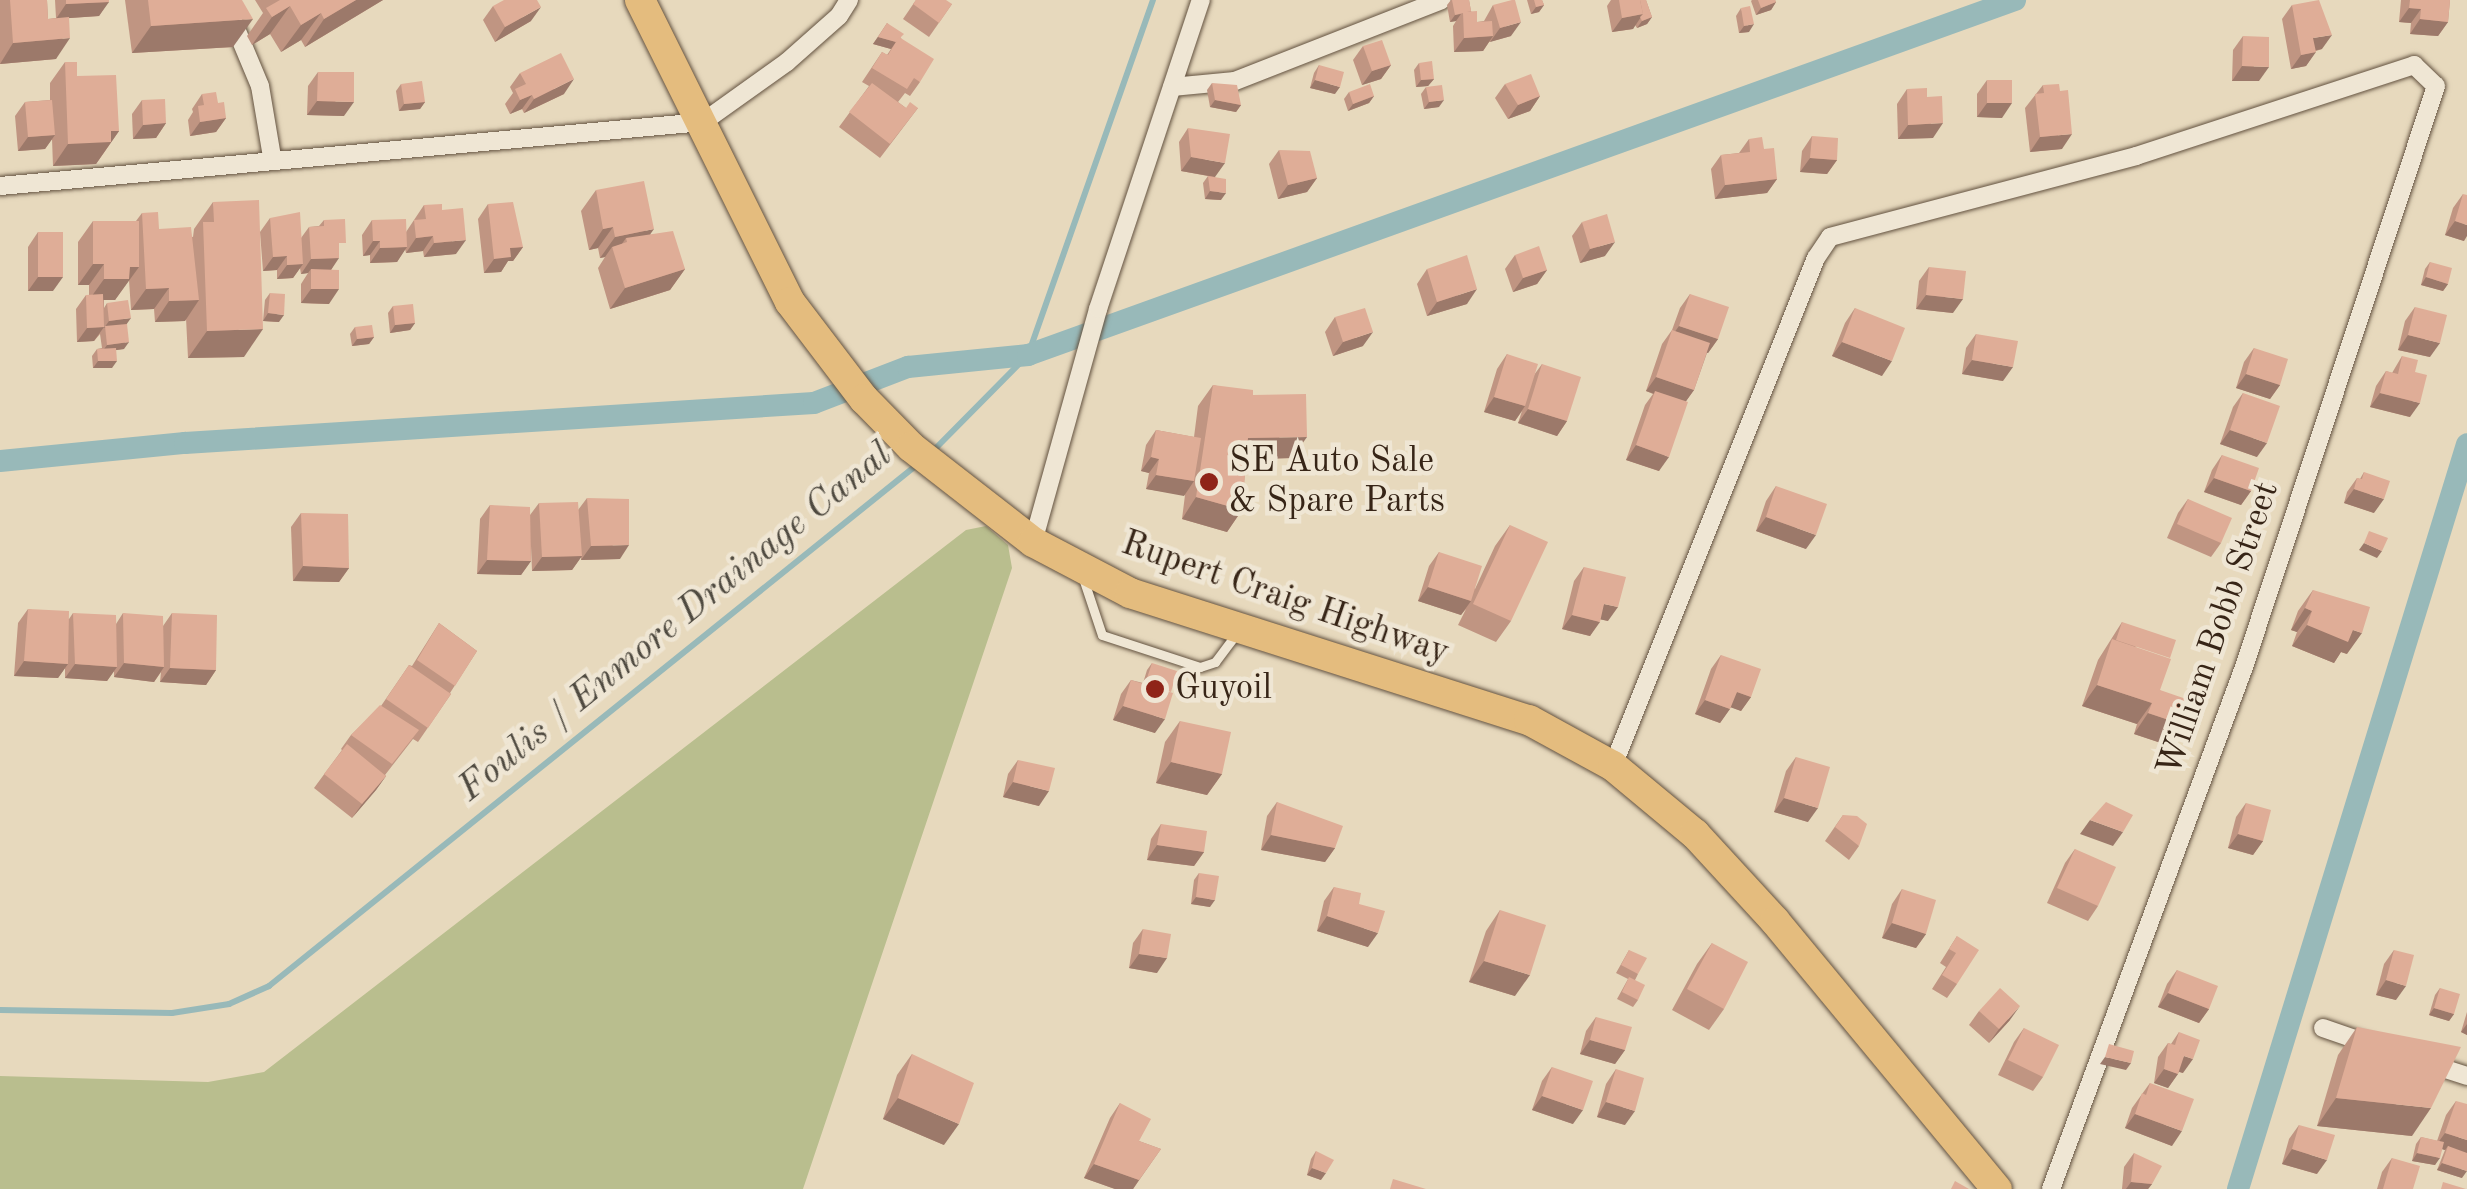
<!DOCTYPE html>
<html>
<head>
<meta charset="utf-8">
<style>
  body { margin:0 }
  #map { position:relative; width:2467px; height:1189px; overflow:hidden; background:#e7d9bd; font-family:"Old Standard TT",serif }
  div>[style] { position:absolute }
  [style*='--x'] { left:calc(var(--x)*1px); top:calc(var(--y)*1px); width:calc(var(--w)*1px); rotate:calc(var(--a)*1deg) }
  .green>* { inset:0; background:#b9be8e }
  .stream>* { height:6px; margin:-3px; padding:0 3px; transform-origin:3px; border-radius:3px; background:#98b9b9 }
  .canal>* { height:22px; margin:-11px; padding:0 11px; transform-origin:11px; border-radius:11px; background:#98b9b9 }
  .roads { filter:drop-shadow(0 0 2px #635240) drop-shadow(0 0 2px #635240) }
  .lane>* { height:9px; margin:-4.5px; padding:0 4.5px; transform-origin:4.5px; border-radius:4.5px; background:#efe6d4 }
  .street>* { height:18px; margin:-9px; padding:0 9px; transform-origin:9px; border-radius:9px; background:#efe6d4 }
  .primary>* { height:30px; margin:-15px; padding:0 15px; transform-origin:15px; border-radius:15px; background:#e4bc7e }
  .wall>* { inset:0; background:#c09582 }
  .shaded-wall>* { inset:0; background:#9c796a }
  .building>* { inset:0; background:#dfad97 }
  .dots>* { width:28px; height:28px; translate:-50% -50%; box-sizing:border-box; border:5px solid #efe6d4; border-radius:50% }
  span { translate:-50% -50%; white-space:nowrap; text-align:center; line-height:1.15; -webkit-text-stroke:9px #efe6d4; paint-order:stroke }
  .poi-label { font-size:35px; color:#372517 }
  .left { translate:0 -50%; text-align:left }
  .street-label { font-size:35px; color:#372517 }
  .water-label { font-size:38px; color:#4f4a40; font-style:italic }
</style>
</head>
<body>
<div id="map">
  <div class="green">
    <i style="clip-path:polygon(986px 526px,1008px 545px,1012px 568px,803px 1189px,0 1189px,0 1076px,208px 1082px,264px 1072px,966px 530px)"></i>
  </div>
  <div class="stream">
    <i style="--x:931;--y:453;--w:138;--a:-45.3"></i>
    <i style="--x:1028;--y:355;--w:376;--a:-70.6"></i>
    <i style="--x:0;--y:1010;--w:172;--a:1"></i>
    <i style="--x:172;--y:1013;--w:58;--a:-9"></i>
    <i style="--x:229;--y:1004;--w:44;--a:-24.2"></i>
    <i style="--x:269;--y:986;--w:833;--a:-38.81"></i>
  </div>
  <div class="canal">
    <i style="--x:0;--y:461;--w:186;--a:-5.6"></i>
    <i style="--x:185;--y:443;--w:630;--a:-3.64"></i>
    <i style="--x:814;--y:403;--w:101;--a:-21"></i>
    <i style="--x:908;--y:367;--w:121;--a:-5.7"></i>
    <i style="--x:1028;--y:355;--w:1049;--a:-19.78"></i>
    <i style="--x:2238;--y:1189;--w:779;--a:-72.91"></i>
  </div>
  <div class="roads">
    <div class="lane">
      <i style="--x:1082;--y:575;--w:63;--a:71.6"></i>
      <i style="--x:1102;--y:635;--w:103;--a:18.1"></i>
      <i style="--x:1200;--y:667;--w:16;--a:-18"></i>
      <i style="--x:1215;--y:662;--w:36;--a:-53"></i>
    </div>
    <div class="street">
      <i style="--x:224;--y:0;--w:93;--a:67.3"></i>
      <i style="--x:260;--y:86;--w:72;--a:80.4"></i>
      <i style="--x:1172;--y:87;--w:63;--a:-5.4"></i>
      <i style="--x:1235;--y:81;--w:222;--a:-21.4"></i>
      <i style="--x:0;--y:186;--w:706;--a:-5.2"></i>
      <i style="--x:703;--y:122;--w:103;--a:-35.5"></i>
      <i style="--x:787;--y:62;--w:69;--a:-41.5"></i>
      <i style="--x:839;--y:16;--w:19;--a:-58"></i>
      <i style="--x:1033;--y:542;--w:242;--a:-74.4"></i>
      <i style="--x:1098;--y:309;--w:326;--a:-71.6"></i>
      <i style="--x:1613;--y:766;--w:547;--a:-68.22"></i>
      <i style="--x:1816;--y:258;--w:25;--a:-56"></i>
      <i style="--x:1830;--y:237;--w:317;--a:-14.8"></i>
      <i style="--x:2136;--y:156;--w:293;--a:-18.1"></i>
      <i style="--x:2414;--y:65;--w:30;--a:44"></i>
      <i style="--x:2436;--y:86;--w:612;--a:108.29"></i>
      <i style="--x:2244;--y:667;--w:557;--a:110.29"></i>
      <i style="--x:2323;--y:1028;--w:52;--a:19.1"></i>
      <i style="--x:2430;--y:1064;--w:39;--a:18"></i>
    </div>
    <div class="primary">
      <i style="--x:640;--y:0;--w:337;--a:63.6"></i>
      <i style="--x:790;--y:302;--w:122;--a:52.7"></i>
      <i style="--x:864;--y:399;--w:67;--a:45.6"></i>
      <i style="--x:911;--y:447;--w:155;--a:37.9"></i>
      <i style="--x:1033;--y:542;--w:110;--a:27.7"></i>
      <i style="--x:1130;--y:593;--w:419;--a:17.7"></i>
      <i style="--x:1529;--y:720;--w:96;--a:28.7"></i>
      <i style="--x:1613;--y:766;--w:107;--a:39.7"></i>
      <i style="--x:1695;--y:834;--w:118;--a:47.4"></i>
      <i style="--x:1775;--y:921;--w:348;--a:50.4"></i>
    </div>
  </div>
  <div class="wall">
    <i style="clip-path:polygon(0 0,47px 0,48px 19px,56px 18px,55px 0,109px 0,99px 16px,69px 18px,56px 59px,0 64px)"></i>
    <i style="clip-path:polygon(125px 0,242px 0,233px 47px,132px 53px)"></i>
    <i style="clip-path:polygon(255px 0,383px 0,305px 47px,301px 40px,281px 52px,270px 34px,252px 45px,247px 36px,263px 13px)"></i>
    <i style="clip-path:polygon(916px 0,952px 4px,929px 37px,903px 19px)"></i>
    <i style="clip-path:polygon(1451px 0,1469px 0,1471px 11px,1477px 22px,1484px 21px,1493px 5px,1511px 36px,1489px 42px,1483px 51px,1454px 52px,1453px 26px,1456px 21px,1450px 22px,1447px 5px)"></i>
    <i style="clip-path:polygon(1527px 0,1542px 0,1544px 5px,1539px 12px,1531px 14px)"></i>
    <i style="clip-path:polygon(1611px 0,1646px 0,1652px 17px,1647px 24px,1637px 28px,1635px 25px,1633px 29px,1612px 32px,1607px 6px)"></i>
    <i style="clip-path:polygon(1752px 0,1775px 0,1776px 2px,1771px 10px,1756px 15px,1751px 1px)"></i>
    <i style="clip-path:polygon(2401px 0,2450px 0,2448px 22px,2438px 36px,2410px 34px,2411px 23px,2399px 22px)"></i>
    <i style="clip-path:polygon(2292px 5px,2322px 49px,2316px 51px,2306px 66px,2291px 69px,2282px 19px)"></i>
    <i style="clip-path:polygon(493px 6px,531px 21px,495px 42px,483px 20px)"></i>
    <i style="clip-path:polygon(1741px 8px,1749px 32px,1739px 33px,1736px 16px)"></i>
    <i style="clip-path:polygon(887px 23px,901px 38px,920px 82px,910px 96px,905px 93px,898px 102px,906px 108px,918px 108px,880px 158px,839px 127px,869px 86px,862px 82px,882px 52px,887px 55px,891px 49px,873px 44px)"></i>
    <i style="clip-path:polygon(2243px 36px,2259px 81px,2232px 81px,2233px 50px)"></i>
    <i style="clip-path:polygon(1363px 46px,1391px 65px,1381px 79px,1362px 85px,1353px 60px)"></i>
    <i style="clip-path:polygon(65px 62px,119px 131px,96px 164px,53px 166px,52px 139px,45px 149px,18px 151px,15px 116px,25px 102px,50px 100px,50px 83px)"></i>
    <i style="clip-path:polygon(1419px 63px,1434px 79px,1428px 86px,1416px 87px,1414px 70px)"></i>
    <i style="clip-path:polygon(1319px 65px,1335px 94px,1310px 88px,1314px 73px)"></i>
    <i style="clip-path:polygon(318px 72px,344px 116px,307px 115px,308px 86px)"></i>
    <i style="clip-path:polygon(520px 73px,564px 94px,524px 113px,522px 109px,510px 114px,505px 104px,513px 93px,510px 87px)"></i>
    <i style="clip-path:polygon(1987px 80px,2002px 118px,1977px 117px,1977px 94px)"></i>
    <i style="clip-path:polygon(1212px 83px,1241px 105px,1236px 112px,1210px 107px,1207px 90px)"></i>
    <i style="clip-path:polygon(401px 84px,425px 102px,420px 109px,399px 111px,396px 91px)"></i>
    <i style="clip-path:polygon(1505px 84px,1540px 96px,1530px 111px,1508px 119px,1495px 98px)"></i>
    <i style="clip-path:polygon(2043px 85px,2062px 149px,2030px 152px,2025px 108px)"></i>
    <i style="clip-path:polygon(1426px 87px,1439px 107px,1424px 109px,1421px 94px)"></i>
    <i style="clip-path:polygon(1907px 89px,1927px 97px,1933px 138px,1898px 139px,1897px 104px)"></i>
    <i style="clip-path:polygon(1349px 92px,1374px 96px,1369px 103px,1348px 111px,1344px 99px)"></i>
    <i style="clip-path:polygon(202px 94px,218px 103px,226px 118px,216px 132px,190px 136px,188px 120px,193px 112px,192px 109px)"></i>
    <i style="clip-path:polygon(142px 100px,166px 123px,156px 138px,133px 139px,132px 114px)"></i>
    <i style="clip-path:polygon(1188px 128px,1215px 177px,1221px 200px,1205px 199px,1203px 183px,1208px 176px,1181px 171px,1179px 142px)"></i>
    <i style="clip-path:polygon(1812px 136px,1837px 160px,1827px 174px,1800px 172px,1802px 151px)"></i>
    <i style="clip-path:polygon(1749px 139px,1764px 149px,1777px 179px,1767px 193px,1715px 199px,1711px 169px,1721px 155px,1739px 153px)"></i>
    <i style="clip-path:polygon(1279px 150px,1317px 178px,1307px 192px,1278px 199px,1269px 164px)"></i>
    <i style="clip-path:polygon(596px 190px,650px 234px,685px 269px,670px 290px,610px 309px,598px 268px,605px 257px,600px 258px,598px 248px,589px 250px,581px 211px)"></i>
    <i style="clip-path:polygon(2463px 194px,2464px 241px,2445px 235px,2453px 208px)"></i>
    <i style="clip-path:polygon(213px 202px,244px 357px,188px 358px,186px 318px,185px 321px,155px 322px,154px 309px,131px 310px,129px 280px,115px 300px,104px 300px,104px 308px,107px 303px,127px 324px,124px 349px,116px 350px,112px 368px,93px 368px,92px 356px,97px 349px,102px 348px,100px 334px,94px 341px,77px 342px,76px 309px,86px 295px,89px 295px,89px 285px,78px 285px,78px 242px,93px 221px,136px 221px,142px 213px,159px 229px,193px 237px,194px 229px)"></i>
    <i style="clip-path:polygon(488px 204px,523px 247px,513px 261px,508px 261px,501px 272px,484px 273px,478px 219px)"></i>
    <i style="clip-path:polygon(424px 205px,442px 210px,456px 254px,424px 257px,423px 251px,406px 253px,405px 249px,397px 262px,370px 263px,370px 255px,363px 256px,362px 235px,372px 220px,406px 232px)"></i>
    <i style="clip-path:polygon(270px 218px,301px 238px,309px 227px,319px 226px,324px 220px,339px 254px,331px 270px,329px 304px,301px 303px,301px 284px,308px 273px,301px 274px,300px 268px,293px 278px,277px 279px,277px 270px,263px 271px,260px 232px)"></i>
    <i style="clip-path:polygon(1582px 222px,1605px 256px,1580px 263px,1572px 236px)"></i>
    <i style="clip-path:polygon(38px 232px,53px 291px,28px 291px,28px 247px)"></i>
    <i style="clip-path:polygon(1515px 255px,1547px 270px,1537px 284px,1513px 292px,1505px 269px)"></i>
    <i style="clip-path:polygon(2430px 262px,2448px 284px,2443px 291px,2421px 285px,2425px 269px)"></i>
    <i style="clip-path:polygon(1929px 267px,1953px 313px,1916px 309px,1919px 281px)"></i>
    <i style="clip-path:polygon(1427px 269px,1467px 304px,1427px 316px,1417px 284px)"></i>
    <i style="clip-path:polygon(270px 293px,279px 322px,263px 321px,265px 300px)"></i>
    <i style="clip-path:polygon(1690px 294px,1718px 339px,1708px 353px,1707px 353px,1694px 390px,1686px 401px,1659px 471px,1626px 460px,1645px 405px,1653px 394px,1646px 391px,1662px 344px,1672px 330px,1680px 308px)"></i>
    <i style="clip-path:polygon(393px 306px,415px 323px,410px 330px,390px 333px,388px 313px)"></i>
    <i style="clip-path:polygon(2415px 307px,2430px 357px,2398px 350px,2405px 321px)"></i>
    <i style="clip-path:polygon(1855px 308px,1882px 376px,1832px 356px,1845px 323px)"></i>
    <i style="clip-path:polygon(1335px 317px,1363px 346px,1333px 356px,1325px 332px)"></i>
    <i style="clip-path:polygon(355px 327px,374px 337px,369px 344px,352px 346px,350px 334px)"></i>
    <i style="clip-path:polygon(1976px 334px,2003px 381px,1962px 374px,1966px 348px)"></i>
    <i style="clip-path:polygon(2254px 348px,2280px 385px,2270px 399px,2236px 388px,2244px 362px)"></i>
    <i style="clip-path:polygon(1507px 354px,1534px 375px,1542px 364px,1567px 421px,1557px 436px,1518px 423px,1522px 411px,1515px 421px,1484px 412px,1497px 369px)"></i>
    <i style="clip-path:polygon(2402px 356px,2415px 372px,2410px 417px,2370px 407px,2376px 386px,2386px 371px,2392px 373px)"></i>
    <i style="clip-path:polygon(1213px 385px,1253px 395px,1292px 458px,1246px 459px,1242px 510px,1227px 532px,1182px 519px,1185px 495px,1146px 489px,1149px 473px,1141px 471px,1146px 445px,1156px 430px,1194px 437px,1198px 406px)"></i>
    <i style="clip-path:polygon(2243px 393px,2257px 457px,2220px 444px,2233px 407px)"></i>
    <i style="clip-path:polygon(2222px 455px,2251px 491px,2241px 505px,2204px 492px,2212px 470px)"></i>
    <i style="clip-path:polygon(2364px 472px,2374px 513px,2344px 503px,2347px 492px,2357px 478px,2360px 479px)"></i>
    <i style="clip-path:polygon(1776px 486px,1806px 549px,1756px 531px,1766px 501px)"></i>
    <i style="clip-path:polygon(587px 498px,620px 559px,581px 560px,581px 557px,572px 570px,532px 571px,531px 546px,531px 561px,521px 575px,477px 574px,480px 519px,490px 505px,530px 515px,539px 503px,578px 510px)"></i>
    <i style="clip-path:polygon(2188px 499px,2221px 543px,2211px 557px,2167px 538px,2178px 513px)"></i>
    <i style="clip-path:polygon(301px 513px,349px 568px,339px 582px,293px 581px,291px 527px)"></i>
    <i style="clip-path:polygon(1510px 525px,1511px 621px,1496px 642px,1458px 625px,1466px 609px,1461px 615px,1418px 601px,1429px 566px,1439px 552px,1475px 589px,1495px 546px)"></i>
    <i style="clip-path:polygon(1584px 567px,1608px 621px,1600px 619px,1590px 636px,1562px 629px,1574px 581px)"></i>
    <i style="clip-path:polygon(2313px 590px,2347px 654px,2341px 652px,2334px 663px,2292px 646px,2297px 632px,2291px 630px,2298px 611px)"></i>
    <i style="clip-path:polygon(28px 609px,69px 619px,73px 613px,116px 624px,123px 613px,163px 626px,172px 613px,216px 670px,206px 685px,160px 682px,161px 672px,154px 682px,114px 677px,114px 671px,107px 681px,65px 678px,65px 668px,58px 678px,14px 676px,18px 623px)"></i>
    <i style="clip-path:polygon(2122px 622px,2160px 690px,2181px 724px,2167px 745px,2134px 734px,2137px 724px,2082px 706px,2098px 660px)"></i>
    <i style="clip-path:polygon(439px 623px,477px 651px,450px 693px,451px 694px,418px 742px,413px 739px,385px 775px,386px 776px,376px 790px,352px 818px,314px 788px,342px 750px,341px 749px,351px 735px,381px 706px,409px 665px,412px 666px)"></i>
    <i style="clip-path:polygon(1721px 655px,1751px 697px,1741px 711px,1731px 707px,1720px 723px,1695px 714px,1711px 669px)"></i>
    <i style="clip-path:polygon(1152px 663px,1155px 733px,1113px 720px,1121px 694px,1131px 680px,1143px 683px,1147px 670px)"></i>
    <i style="clip-path:polygon(1180px 721px,1222px 774px,1207px 795px,1156px 783px,1165px 742px)"></i>
    <i style="clip-path:polygon(1796px 757px,1808px 822px,1774px 812px,1786px 771px)"></i>
    <i style="clip-path:polygon(1018px 760px,1039px 806px,1003px 797px,1008px 774px)"></i>
    <i style="clip-path:polygon(1277px 802px,1335px 848px,1325px 862px,1261px 850px,1267px 816px)"></i>
    <i style="clip-path:polygon(2246px 803px,2263px 841px,2253px 855px,2228px 848px,2236px 817px)"></i>
    <i style="clip-path:polygon(1843px 815px,1859px 846px,1849px 860px,1825px 841px)"></i>
    <i style="clip-path:polygon(1161px 824px,1204px 852px,1194px 866px,1147px 860px,1151px 839px)"></i>
    <i style="clip-path:polygon(2075px 849px,2098px 906px,2088px 921px,2047px 903px,2065px 863px)"></i>
    <i style="clip-path:polygon(1199px 873px,1210px 907px,1191px 904px,1194px 880px)"></i>
    <i style="clip-path:polygon(1334px 887px,1359px 904px,1368px 947px,1317px 931px,1324px 901px)"></i>
    <i style="clip-path:polygon(1902px 889px,1926px 934px,1916px 948px,1882px 938px,1892px 904px)"></i>
    <i style="clip-path:polygon(1500px 910px,1515px 996px,1469px 982px,1486px 931px)"></i>
    <i style="clip-path:polygon(1143px 929px,1157px 973px,1129px 968px,1133px 943px)"></i>
    <i style="clip-path:polygon(1957px 936px,1957px 984px,1947px 998px,1932px 989px,1946px 967px,1940px 963px)"></i>
    <i style="clip-path:polygon(1712px 943px,1724px 1009px,1709px 1030px,1672px 1010px,1697px 964px)"></i>
    <i style="clip-path:polygon(1629px 950px,1638px 974px,1635px 980px,1638px 1000px,1633px 1007px,1617px 999px,1628px 979px,1616px 973px)"></i>
    <i style="clip-path:polygon(2394px 950px,2396px 1000px,2376px 995px,2384px 964px)"></i>
    <i style="clip-path:polygon(2177px 970px,2209px 1009px,2199px 1023px,2158px 1007px,2167px 984px)"></i>
    <i style="clip-path:polygon(2440px 988px,2454px 1014px,2449px 1021px,2429px 1015px,2435px 995px)"></i>
    <i style="clip-path:polygon(1979px 1011px,2010px 1020px,1989px 1043px,1969px 1025px)"></i>
    <i style="clip-path:polygon(2467px 1012px,2467px 1035px,2461px 1032px)"></i>
    <i style="clip-path:polygon(1596px 1017px,1625px 1050px,1615px 1064px,1580px 1054px,1586px 1031px)"></i>
    <i style="clip-path:polygon(2357px 1027px,2412px 1136px,2317px 1126px,2338px 1055px)"></i>
    <i style="clip-path:polygon(2024px 1028px,2043px 1077px,2033px 1091px,1998px 1075px,2014px 1042px)"></i>
    <i style="clip-path:polygon(2179px 1032px,2183px 1073px,2179px 1072px,2168px 1088px,2154px 1083px,2158px 1057px,2168px 1043px,2171px 1044px)"></i>
    <i style="clip-path:polygon(912px 1054px,944px 1145px,883px 1119px,897px 1075px)"></i>
    <i style="clip-path:polygon(1552px 1067px,1573px 1124px,1532px 1110px,1542px 1081px)"></i>
    <i style="clip-path:polygon(1616px 1069px,1625px 1125px,1597px 1117px,1606px 1084px)"></i>
    <i style="clip-path:polygon(2150px 1083px,2172px 1146px,2125px 1128px,2132px 1108px)"></i>
    <i style="clip-path:polygon(2456px 1101px,2462px 1178px,2437px 1170px,2445px 1150px,2442px 1149px,2435px 1165px,2412px 1161px,2416px 1144px,2421px 1137px,2437px 1141px,2446px 1115px)"></i>
    <i style="clip-path:polygon(1120px 1103px,1139px 1141px,1161px 1149px,1133px 1189px,1115px 1189px,1084px 1178px,1110px 1118px)"></i>
    <i style="clip-path:polygon(2299px 1125px,2317px 1174px,2282px 1164px,2289px 1139px)"></i>
    <i style="clip-path:polygon(1316px 1151px,1321px 1180px,1307px 1175px,1311px 1159px)"></i>
    <i style="clip-path:polygon(2134px 1153px,2152px 1184px,2148px 1189px,2122px 1189px,2124px 1167px)"></i>
    <i style="clip-path:polygon(2392px 1158px,2413px 1189px,2377px 1189px,2382px 1172px)"></i>
  </div>
  <div class="shaded-wall">
    <i style="clip-path:polygon(356px 0,383px 0,305px 47px,324px 19px)"></i>
    <i style="clip-path:polygon(109px 2px,99px 16px,56px 19px,66px 4px)"></i>
    <i style="clip-path:polygon(1776px 2px,1771px 10px,1756px 15px,1761px 8px)"></i>
    <i style="clip-path:polygon(1544px 5px,1539px 12px,1531px 14px,1536px 7px)"></i>
    <i style="clip-path:polygon(290px 6px,270px 34px,252px 45px,272px 17px)"></i>
    <i style="clip-path:polygon(541px 7px,531px 21px,495px 42px,505px 27px)"></i>
    <i style="clip-path:polygon(2409px 8px,2421px 9px,2411px 23px,2399px 22px)"></i>
    <i style="clip-path:polygon(321px 13px,301px 40px,281px 52px,301px 25px)"></i>
    <i style="clip-path:polygon(1461px 14px,1456px 21px,1450px 22px,1455px 15px)"></i>
    <i style="clip-path:polygon(1643px 14px,1633px 29px,1612px 32px,1622px 18px)"></i>
    <i style="clip-path:polygon(1652px 17px,1647px 24px,1637px 28px,1642px 21px)"></i>
    <i style="clip-path:polygon(253px 19px,233px 47px,132px 53px,151px 26px)"></i>
    <i style="clip-path:polygon(2420px 19px,2448px 22px,2438px 36px,2410px 34px)"></i>
    <i style="clip-path:polygon(1521px 22px,1511px 36px,1490px 42px,1500px 28px)"></i>
    <i style="clip-path:polygon(1754px 24px,1749px 32px,1739px 33px,1744px 26px)"></i>
    <i style="clip-path:polygon(2332px 35px,2322px 49px,2303px 53px,2313px 38px)"></i>
    <i style="clip-path:polygon(1493px 36px,1483px 51px,1454px 52px,1464px 38px)"></i>
    <i style="clip-path:polygon(878px 37px,896px 42px,891px 49px,873px 44px)"></i>
    <i style="clip-path:polygon(70px 38px,56px 59px,0 64px,13px 43px)"></i>
    <i style="clip-path:polygon(2316px 52px,2306px 66px,2291px 69px,2301px 55px)"></i>
    <i style="clip-path:polygon(1391px 65px,1381px 79px,1362px 85px,1372px 71px)"></i>
    <i style="clip-path:polygon(2242px 66px,2269px 67px,2259px 81px,2232px 81px)"></i>
    <i style="clip-path:polygon(574px 79px,564px 94px,524px 113px,534px 99px)"></i>
    <i style="clip-path:polygon(1434px 79px,1428px 86px,1416px 87px,1421px 80px)"></i>
    <i style="clip-path:polygon(1315px 80px,1340px 87px,1335px 94px,1310px 88px)"></i>
    <i style="clip-path:polygon(532px 95px,522px 109px,510px 114px,520px 100px)"></i>
    <i style="clip-path:polygon(1374px 96px,1369px 103px,1348px 111px,1353px 104px)"></i>
    <i style="clip-path:polygon(1540px 96px,1530px 111px,1508px 119px,1518px 105px)"></i>
    <i style="clip-path:polygon(1215px 100px,1241px 105px,1236px 112px,1210px 107px)"></i>
    <i style="clip-path:polygon(1444px 100px,1439px 107px,1424px 109px,1429px 102px)"></i>
    <i style="clip-path:polygon(317px 101px,354px 102px,344px 116px,307px 115px)"></i>
    <i style="clip-path:polygon(425px 102px,420px 109px,399px 111px,404px 104px)"></i>
    <i style="clip-path:polygon(1987px 103px,2012px 103px,2002px 118px,1977px 117px)"></i>
    <i style="clip-path:polygon(226px 118px,216px 132px,190px 136px,200px 122px)"></i>
    <i style="clip-path:polygon(166px 123px,156px 138px,133px 139px,143px 125px)"></i>
    <i style="clip-path:polygon(1943px 123px,1933px 138px,1898px 139px,1908px 125px)"></i>
    <i style="clip-path:polygon(111px 131px,119px 131px,96px 164px,53px 166px,68px 144px)"></i>
    <i style="clip-path:polygon(2072px 134px,2062px 149px,2030px 152px,2040px 137px)"></i>
    <i style="clip-path:polygon(55px 135px,45px 149px,18px 151px,28px 137px)"></i>
    <i style="clip-path:polygon(1191px 157px,1225px 163px,1215px 177px,1181px 171px)"></i>
    <i style="clip-path:polygon(1810px 158px,1837px 160px,1827px 174px,1800px 172px)"></i>
    <i style="clip-path:polygon(1317px 178px,1307px 192px,1278px 199px,1288px 185px)"></i>
    <i style="clip-path:polygon(1777px 179px,1767px 193px,1715px 199px,1725px 185px)"></i>
    <i style="clip-path:polygon(1210px 191px,1226px 193px,1221px 200px,1205px 199px)"></i>
    <i style="clip-path:polygon(2455px 221px,2467px 225px,2467px 236px,2464px 241px,2445px 235px)"></i>
    <i style="clip-path:polygon(613px 227px,598px 248px,589px 250px,603px 229px)"></i>
    <i style="clip-path:polygon(654px 229px,639px 250px,626px 238px,615px 254px,612px 247px,605px 257px,600px 258px,615px 237px)"></i>
    <i style="clip-path:polygon(433px 236px,423px 251px,406px 253px,416px 238px)"></i>
    <i style="clip-path:polygon(466px 240px,456px 254px,424px 257px,434px 243px)"></i>
    <i style="clip-path:polygon(373px 241px,380px 241px,370px 255px,363px 256px)"></i>
    <i style="clip-path:polygon(1615px 242px,1605px 256px,1580px 263px,1590px 249px)"></i>
    <i style="clip-path:polygon(407px 247px,397px 262px,370px 263px,380px 248px)"></i>
    <i style="clip-path:polygon(523px 247px,513px 261px,508px 261px,501px 272px,484px 273px,494px 259px,510px 248px)"></i>
    <i style="clip-path:polygon(287px 256px,277px 270px,263px 271px,273px 257px)"></i>
    <i style="clip-path:polygon(339px 258px,329px 273px,311px 269px,308px 273px,301px 274px,311px 259px)"></i>
    <i style="clip-path:polygon(93px 264px,104px 264px,89px 285px,78px 285px)"></i>
    <i style="clip-path:polygon(303px 264px,293px 278px,277px 279px,287px 265px)"></i>
    <i style="clip-path:polygon(130px 267px,139px 267px,115px 300px,89px 300px,104px 279px)"></i>
    <i style="clip-path:polygon(685px 269px,670px 290px,610px 309px,625px 288px)"></i>
    <i style="clip-path:polygon(1547px 270px,1537px 284px,1513px 292px,1523px 278px)"></i>
    <i style="clip-path:polygon(38px 277px,63px 277px,53px 291px,28px 291px)"></i>
    <i style="clip-path:polygon(2426px 277px,2448px 284px,2443px 291px,2421px 285px)"></i>
    <i style="clip-path:polygon(169px 288px,154px 309px,131px 310px,146px 289px)"></i>
    <i style="clip-path:polygon(311px 289px,339px 289px,329px 304px,301px 303px)"></i>
    <i style="clip-path:polygon(1477px 289px,1467px 304px,1427px 316px,1437px 302px)"></i>
    <i style="clip-path:polygon(1926px 295px,1963px 299px,1953px 313px,1916px 309px)"></i>
    <i style="clip-path:polygon(199px 300px,185px 321px,155px 322px,169px 301px)"></i>
    <i style="clip-path:polygon(268px 313px,284px 315px,279px 322px,263px 321px)"></i>
    <i style="clip-path:polygon(131px 318px,126px 325px,104px 328px,109px 321px)"></i>
    <i style="clip-path:polygon(415px 323px,410px 330px,390px 333px,395px 325px)"></i>
    <i style="clip-path:polygon(1679px 326px,1718px 339px,1708px 353px,1669px 340px)"></i>
    <i style="clip-path:polygon(104px 327px,94px 341px,77px 342px,87px 328px)"></i>
    <i style="clip-path:polygon(263px 329px,244px 357px,188px 358px,207px 331px)"></i>
    <i style="clip-path:polygon(1373px 332px,1363px 346px,1333px 356px,1343px 342px)"></i>
    <i style="clip-path:polygon(2408px 335px,2440px 343px,2430px 357px,2398px 350px)"></i>
    <i style="clip-path:polygon(374px 337px,369px 344px,352px 346px,357px 339px)"></i>
    <i style="clip-path:polygon(129px 342px,124px 349px,102px 352px,107px 345px)"></i>
    <i style="clip-path:polygon(1842px 342px,1892px 361px,1882px 376px,1832px 356px)"></i>
    <i style="clip-path:polygon(1972px 360px,2013px 367px,2003px 381px,1962px 374px)"></i>
    <i style="clip-path:polygon(98px 361px,117px 361px,112px 368px,93px 368px)"></i>
    <i style="clip-path:polygon(2246px 374px,2280px 385px,2270px 399px,2236px 388px)"></i>
    <i style="clip-path:polygon(1656px 377px,1694px 390px,1684px 404px,1646px 391px)"></i>
    <i style="clip-path:polygon(2380px 393px,2420px 403px,2410px 417px,2370px 407px)"></i>
    <i style="clip-path:polygon(1494px 397px,1525px 406px,1515px 421px,1484px 412px)"></i>
    <i style="clip-path:polygon(1528px 409px,1567px 421px,1557px 436px,1518px 423px)"></i>
    <i style="clip-path:polygon(2230px 430px,2267px 443px,2257px 457px,2220px 444px)"></i>
    <i style="clip-path:polygon(1307px 437px,1292px 458px,1233px 460px,1248px 438px)"></i>
    <i style="clip-path:polygon(1636px 445px,1669px 457px,1659px 471px,1626px 460px)"></i>
    <i style="clip-path:polygon(1151px 457px,1159px 459px,1149px 473px,1141px 471px)"></i>
    <i style="clip-path:polygon(1156px 475px,1194px 481px,1184px 496px,1146px 489px)"></i>
    <i style="clip-path:polygon(2214px 478px,2251px 491px,2241px 505px,2204px 492px)"></i>
    <i style="clip-path:polygon(2354px 489px,2384px 499px,2374px 513px,2344px 503px)"></i>
    <i style="clip-path:polygon(1196px 497px,1242px 510px,1227px 532px,1182px 519px)"></i>
    <i style="clip-path:polygon(1766px 517px,1816px 535px,1806px 549px,1756px 531px)"></i>
    <i style="clip-path:polygon(2364px 543px,2382px 551px,2377px 558px,2359px 550px)"></i>
    <i style="clip-path:polygon(629px 545px,620px 559px,581px 560px,591px 546px)"></i>
    <i style="clip-path:polygon(582px 556px,572px 570px,532px 571px,542px 557px)"></i>
    <i style="clip-path:polygon(487px 560px,531px 561px,521px 575px,477px 574px)"></i>
    <i style="clip-path:polygon(303px 566px,349px 568px,339px 582px,293px 581px)"></i>
    <i style="clip-path:polygon(1428px 587px,1471px 601px,1461px 615px,1418px 601px)"></i>
    <i style="clip-path:polygon(1604px 604px,1618px 607px,1608px 621px,1594px 618px)"></i>
    <i style="clip-path:polygon(2305px 608px,2312px 611px,2297px 632px,2291px 630px)"></i>
    <i style="clip-path:polygon(1572px 615px,1600px 622px,1590px 636px,1562px 629px)"></i>
    <i style="clip-path:polygon(2307px 625px,2353px 630px,2362px 633px,2347px 654px,2341px 652px,2334px 663px,2292px 646px)"></i>
    <i style="clip-path:polygon(24px 661px,68px 664px,58px 678px,14px 676px)"></i>
    <i style="clip-path:polygon(124px 663px,164px 667px,154px 682px,114px 677px)"></i>
    <i style="clip-path:polygon(75px 664px,117px 667px,107px 681px,65px 678px)"></i>
    <i style="clip-path:polygon(170px 668px,216px 670px,206px 685px,160px 682px)"></i>
    <i style="clip-path:polygon(2097px 685px,2152px 703px,2137px 724px,2082px 706px)"></i>
    <i style="clip-path:polygon(1737px 692px,1751px 697px,1741px 711px,1727px 706px)"></i>
    <i style="clip-path:polygon(1705px 700px,1730px 709px,1720px 723px,1695px 714px)"></i>
    <i style="clip-path:polygon(1123px 706px,1165px 719px,1155px 733px,1113px 720px)"></i>
    <i style="clip-path:polygon(2148px 713px,2181px 724px,2167px 745px,2134px 734px)"></i>
    <i style="clip-path:polygon(1171px 762px,1222px 774px,1207px 795px,1156px 783px)"></i>
    <i style="clip-path:polygon(386px 776px,376px 790px,352px 818px,362px 804px)"></i>
    <i style="clip-path:polygon(1013px 782px,1049px 791px,1039px 806px,1003px 797px)"></i>
    <i style="clip-path:polygon(1784px 798px,1818px 808px,1808px 822px,1774px 812px)"></i>
    <i style="clip-path:polygon(2090px 820px,2123px 832px,2113px 846px,2080px 834px)"></i>
    <i style="clip-path:polygon(2238px 834px,2263px 841px,2253px 855px,2228px 848px)"></i>
    <i style="clip-path:polygon(1271px 835px,1335px 848px,1325px 862px,1261px 850px)"></i>
    <i style="clip-path:polygon(1157px 845px,1204px 852px,1194px 866px,1147px 860px)"></i>
    <i style="clip-path:polygon(1196px 897px,1215px 900px,1210px 907px,1191px 904px)"></i>
    <i style="clip-path:polygon(1327px 916px,1378px 933px,1368px 947px,1317px 931px)"></i>
    <i style="clip-path:polygon(1892px 923px,1926px 934px,1916px 948px,1882px 938px)"></i>
    <i style="clip-path:polygon(1139px 954px,1167px 958px,1157px 973px,1129px 968px)"></i>
    <i style="clip-path:polygon(1484px 961px,1530px 975px,1515px 996px,1469px 982px)"></i>
    <i style="clip-path:polygon(2386px 980px,2406px 986px,2396px 1000px,2376px 995px)"></i>
    <i style="clip-path:polygon(2168px 993px,2209px 1009px,2199px 1023px,2158px 1007px)"></i>
    <i style="clip-path:polygon(2020px 1006px,2010px 1020px,1989px 1043px,1999px 1029px)"></i>
    <i style="clip-path:polygon(2434px 1008px,2454px 1014px,2449px 1021px,2429px 1015px)"></i>
    <i style="clip-path:polygon(2467px 1024px,2467px 1035px,2461px 1032px)"></i>
    <i style="clip-path:polygon(1590px 1040px,1625px 1050px,1615px 1064px,1580px 1054px)"></i>
    <i style="clip-path:polygon(2184px 1056px,2193px 1059px,2183px 1073px,2174px 1070px)"></i>
    <i style="clip-path:polygon(2105px 1057px,2131px 1063px,2126px 1070px,2100px 1064px)"></i>
    <i style="clip-path:polygon(2164px 1069px,2178px 1074px,2168px 1088px,2154px 1083px)"></i>
    <i style="clip-path:polygon(1542px 1096px,1583px 1110px,1573px 1124px,1532px 1110px)"></i>
    <i style="clip-path:polygon(898px 1098px,959px 1124px,944px 1145px,883px 1119px)"></i>
    <i style="clip-path:polygon(2336px 1098px,2431px 1108px,2412px 1136px,2317px 1126px)"></i>
    <i style="clip-path:polygon(1606px 1102px,1635px 1111px,1625px 1125px,1597px 1117px)"></i>
    <i style="clip-path:polygon(2135px 1114px,2182px 1131px,2172px 1146px,2125px 1128px)"></i>
    <i style="clip-path:polygon(2445px 1133px,2467px 1140px,2467px 1158px,2448px 1146px,2445px 1150px,2435px 1147px)"></i>
    <i style="clip-path:polygon(2292px 1149px,2327px 1160px,2317px 1174px,2282px 1164px)"></i>
    <i style="clip-path:polygon(2417px 1153px,2440px 1158px,2435px 1165px,2412px 1161px)"></i>
    <i style="clip-path:polygon(2442px 1163px,2467px 1171px,2462px 1178px,2437px 1170px)"></i>
    <i style="clip-path:polygon(1094px 1164px,1139px 1180px,1133px 1189px,1115px 1189px,1084px 1178px)"></i>
    <i style="clip-path:polygon(1312px 1168px,1326px 1173px,1321px 1180px,1307px 1175px)"></i>
    <i style="clip-path:polygon(2131px 1182px,2152px 1184px,2148px 1189px,2126px 1189px)"></i>
  </div>
  <div class="building">
    <i style="clip-path:polygon(10px 0,47px 0,48px 19px,69px 17px,70px 38px,13px 43px)"></i>
    <i style="clip-path:polygon(66px 0,109px 0,109px 2px,66px 4px)"></i>
    <i style="clip-path:polygon(148px 0,242px 0,253px 19px,151px 26px)"></i>
    <i style="clip-path:polygon(280px 0,356px 0,324px 19px,321px 13px,301px 25px,290px 6px,272px 17px,266px 8px)"></i>
    <i style="clip-path:polygon(504px 0,537px 0,541px 7px,505px 27px,493px 6px)"></i>
    <i style="clip-path:polygon(916px 0,946px 0,952px 4px,939px 23px,913px 4px)"></i>
    <i style="clip-path:polygon(1452px 0,1469px 0,1471px 11px,1455px 15px)"></i>
    <i style="clip-path:polygon(1512px 0,1515px 0,1521px 22px,1500px 28px,1493px 5px)"></i>
    <i style="clip-path:polygon(1534px 0,1542px 0,1544px 5px,1536px 7px)"></i>
    <i style="clip-path:polygon(1619px 0,1640px 0,1643px 14px,1622px 18px)"></i>
    <i style="clip-path:polygon(1640px 0,1646px 0,1652px 17px,1642px 21px,1640px 17px,1643px 14px)"></i>
    <i style="clip-path:polygon(1758px 0,1775px 0,1776px 2px,1761px 8px)"></i>
    <i style="clip-path:polygon(2319px 0,2332px 35px,2313px 38px,2316px 52px,2301px 55px,2292px 5px)"></i>
    <i style="clip-path:polygon(2410px 0,2450px 0,2448px 22px,2420px 19px,2421px 9px,2409px 8px)"></i>
    <i style="clip-path:polygon(1750px 6px,1754px 24px,1744px 26px,1741px 8px)"></i>
    <i style="clip-path:polygon(1477px 11px,1477px 22px,1492px 21px,1493px 36px,1464px 38px,1463px 12px)"></i>
    <i style="clip-path:polygon(887px 23px,904px 34px,896px 42px,878px 37px)"></i>
    <i style="clip-path:polygon(2243px 36px,2269px 37px,2269px 67px,2242px 66px)"></i>
    <i style="clip-path:polygon(899px 37px,934px 59px,920px 82px,914px 78px,907px 89px,872px 68px,882px 52px,888px 55px)"></i>
    <i style="clip-path:polygon(1382px 40px,1391px 65px,1372px 71px,1363px 46px)"></i>
    <i style="clip-path:polygon(561px 53px,574px 79px,534px 99px,532px 95px,520px 100px,515px 89px,526px 84px,520px 73px)"></i>
    <i style="clip-path:polygon(1432px 61px,1434px 79px,1421px 80px,1419px 63px)"></i>
    <i style="clip-path:polygon(65px 62px,77px 62px,77px 76px,116px 75px,119px 131px,111px 131px,111px 142px,68px 144px)"></i>
    <i style="clip-path:polygon(1319px 65px,1344px 72px,1340px 87px,1315px 80px)"></i>
    <i style="clip-path:polygon(318px 72px,354px 72px,354px 102px,317px 101px)"></i>
    <i style="clip-path:polygon(1531px 74px,1540px 96px,1518px 105px,1505px 84px)"></i>
    <i style="clip-path:polygon(1987px 80px,2012px 80px,2012px 103px,1987px 103px)"></i>
    <i style="clip-path:polygon(422px 81px,425px 102px,404px 104px,401px 84px)"></i>
    <i style="clip-path:polygon(872px 83px,906px 108px,910px 102px,918px 108px,890px 144px,849px 112px)"></i>
    <i style="clip-path:polygon(1212px 83px,1237px 85px,1241px 105px,1215px 100px)"></i>
    <i style="clip-path:polygon(1370px 84px,1374px 96px,1353px 104px,1349px 92px)"></i>
    <i style="clip-path:polygon(2059px 84px,2060px 91px,2068px 90px,2072px 134px,2040px 137px,2035px 94px,2044px 93px,2043px 85px)"></i>
    <i style="clip-path:polygon(1442px 85px,1444px 100px,1429px 102px,1426px 87px)"></i>
    <i style="clip-path:polygon(1927px 88px,1927px 97px,1942px 96px,1943px 123px,1908px 125px,1907px 89px)"></i>
    <i style="clip-path:polygon(216px 92px,218px 103px,224px 102px,226px 118px,200px 122px,198px 106px,204px 105px,202px 94px)"></i>
    <i style="clip-path:polygon(165px 99px,166px 123px,143px 125px,142px 100px)"></i>
    <i style="clip-path:polygon(52px 100px,55px 135px,28px 137px,25px 102px)"></i>
    <i style="clip-path:polygon(1188px 128px,1230px 134px,1225px 163px,1191px 157px)"></i>
    <i style="clip-path:polygon(1812px 136px,1838px 138px,1837px 160px,1810px 158px)"></i>
    <i style="clip-path:polygon(1762px 137px,1764px 149px,1774px 148px,1777px 179px,1725px 185px,1721px 155px,1750px 152px,1749px 139px)"></i>
    <i style="clip-path:polygon(1279px 150px,1310px 151px,1317px 178px,1288px 185px)"></i>
    <i style="clip-path:polygon(1208px 176px,1226px 179px,1226px 193px,1210px 191px)"></i>
    <i style="clip-path:polygon(644px 181px,654px 229px,615px 237px,613px 227px,603px 229px,596px 190px)"></i>
    <i style="clip-path:polygon(2463px 194px,2467px 195px,2467px 225px,2455px 221px)"></i>
    <i style="clip-path:polygon(259px 200px,263px 329px,207px 331px,203px 222px,214px 222px,213px 202px)"></i>
    <i style="clip-path:polygon(513px 202px,523px 247px,510px 248px,511px 257px,494px 259px,488px 204px)"></i>
    <i style="clip-path:polygon(442px 204px,442px 210px,463px 208px,466px 240px,434px 243px,433px 236px,416px 238px,414px 220px,426px 219px,424px 205px)"></i>
    <i style="clip-path:polygon(158px 212px,159px 229px,191px 227px,199px 300px,169px 301px,169px 288px,146px 289px,142px 213px)"></i>
    <i style="clip-path:polygon(300px 212px,303px 264px,287px 265px,287px 256px,273px 257px,270px 218px)"></i>
    <i style="clip-path:polygon(1607px 214px,1615px 242px,1590px 249px,1582px 222px)"></i>
    <i style="clip-path:polygon(345px 219px,346px 243px,339px 243px,339px 258px,311px 259px,309px 227px,324px 226px,324px 220px)"></i>
    <i style="clip-path:polygon(406px 219px,407px 247px,380px 248px,380px 241px,373px 241px,372px 220px)"></i>
    <i style="clip-path:polygon(93px 221px,139px 221px,139px 267px,130px 267px,129px 279px,104px 279px,104px 264px,93px 264px)"></i>
    <i style="clip-path:polygon(673px 231px,685px 269px,625px 288px,612px 247px,627px 242px,626px 238px)"></i>
    <i style="clip-path:polygon(38px 232px,63px 232px,63px 277px,38px 277px)"></i>
    <i style="clip-path:polygon(1539px 246px,1547px 270px,1523px 278px,1515px 255px)"></i>
    <i style="clip-path:polygon(1467px 255px,1477px 289px,1437px 302px,1427px 269px)"></i>
    <i style="clip-path:polygon(2430px 262px,2452px 268px,2448px 284px,2426px 277px)"></i>
    <i style="clip-path:polygon(1929px 267px,1966px 271px,1963px 299px,1926px 295px)"></i>
    <i style="clip-path:polygon(311px 269px,339px 270px,339px 289px,311px 289px)"></i>
    <i style="clip-path:polygon(270px 293px,285px 294px,284px 315px,268px 313px)"></i>
    <i style="clip-path:polygon(103px 294px,104px 327px,87px 328px,86px 295px)"></i>
    <i style="clip-path:polygon(1690px 294px,1729px 307px,1718px 339px,1679px 326px)"></i>
    <i style="clip-path:polygon(128px 300px,131px 318px,109px 321px,107px 303px)"></i>
    <i style="clip-path:polygon(413px 304px,415px 323px,395px 325px,393px 306px)"></i>
    <i style="clip-path:polygon(2415px 307px,2447px 315px,2440px 343px,2408px 335px)"></i>
    <i style="clip-path:polygon(1365px 308px,1373px 332px,1343px 342px,1335px 317px)"></i>
    <i style="clip-path:polygon(1855px 308px,1905px 328px,1892px 361px,1842px 342px)"></i>
    <i style="clip-path:polygon(127px 324px,129px 342px,107px 345px,105px 326px)"></i>
    <i style="clip-path:polygon(372px 325px,374px 337px,357px 339px,355px 327px)"></i>
    <i style="clip-path:polygon(1672px 330px,1710px 343px,1694px 390px,1656px 377px)"></i>
    <i style="clip-path:polygon(1976px 334px,2018px 341px,2013px 367px,1972px 360px)"></i>
    <i style="clip-path:polygon(116px 348px,117px 361px,98px 361px,97px 349px)"></i>
    <i style="clip-path:polygon(2254px 348px,2288px 359px,2280px 385px,2246px 374px)"></i>
    <i style="clip-path:polygon(1507px 354px,1538px 364px,1525px 406px,1494px 397px)"></i>
    <i style="clip-path:polygon(2402px 356px,2418px 360px,2415px 372px,2427px 375px,2420px 403px,2380px 393px,2386px 371px,2398px 374px)"></i>
    <i style="clip-path:polygon(1542px 364px,1581px 377px,1567px 421px,1528px 409px)"></i>
    <i style="clip-path:polygon(1213px 385px,1253px 390px,1253px 395px,1306px 394px,1307px 437px,1248px 438px,1242px 510px,1196px 497px)"></i>
    <i style="clip-path:polygon(1655px 391px,1688px 402px,1669px 457px,1636px 445px)"></i>
    <i style="clip-path:polygon(2243px 393px,2280px 406px,2267px 443px,2230px 430px)"></i>
    <i style="clip-path:polygon(1156px 430px,1201px 438px,1194px 481px,1156px 475px,1159px 459px,1151px 457px)"></i>
    <i style="clip-path:polygon(2222px 455px,2259px 468px,2251px 491px,2214px 478px)"></i>
    <i style="clip-path:polygon(2364px 472px,2390px 481px,2384px 499px,2354px 489px,2357px 478px,2362px 479px)"></i>
    <i style="clip-path:polygon(1776px 486px,1827px 504px,1816px 535px,1766px 517px)"></i>
    <i style="clip-path:polygon(587px 498px,629px 499px,629px 545px,591px 546px)"></i>
    <i style="clip-path:polygon(2188px 499px,2232px 518px,2221px 543px,2177px 524px)"></i>
    <i style="clip-path:polygon(578px 502px,582px 556px,542px 557px,539px 503px)"></i>
    <i style="clip-path:polygon(490px 505px,530px 507px,531px 561px,487px 560px)"></i>
    <i style="clip-path:polygon(301px 513px,348px 514px,349px 568px,303px 566px)"></i>
    <i style="clip-path:polygon(1510px 525px,1548px 542px,1511px 621px,1473px 604px)"></i>
    <i style="clip-path:polygon(2369px 531px,2388px 538px,2382px 551px,2364px 543px)"></i>
    <i style="clip-path:polygon(1439px 552px,1482px 566px,1471px 601px,1428px 587px)"></i>
    <i style="clip-path:polygon(1584px 567px,1626px 577px,1618px 607px,1604px 604px,1600px 622px,1572px 615px)"></i>
    <i style="clip-path:polygon(2313px 590px,2370px 607px,2362px 633px,2353px 630px,2348px 642px,2307px 625px,2312px 611px,2305px 608px)"></i>
    <i style="clip-path:polygon(28px 609px,69px 611px,68px 664px,24px 661px)"></i>
    <i style="clip-path:polygon(73px 613px,116px 615px,117px 667px,75px 664px)"></i>
    <i style="clip-path:polygon(123px 613px,163px 616px,164px 667px,124px 663px)"></i>
    <i style="clip-path:polygon(172px 613px,217px 615px,216px 670px,170px 668px)"></i>
    <i style="clip-path:polygon(2122px 622px,2176px 640px,2170px 658px,2116px 640px)"></i>
    <i style="clip-path:polygon(439px 623px,477px 651px,455px 686px,417px 660px)"></i>
    <i style="clip-path:polygon(2112px 639px,2171px 659px,2160px 690px,2189px 700px,2181px 724px,2148px 713px,2152px 703px,2097px 685px)"></i>
    <i style="clip-path:polygon(1721px 655px,1761px 669px,1751px 697px,1737px 692px,1730px 709px,1705px 700px)"></i>
    <i style="clip-path:polygon(1152px 663px,1177px 671px,1171px 692px,1145px 684px)"></i>
    <i style="clip-path:polygon(409px 665px,451px 694px,428px 728px,386px 699px)"></i>
    <i style="clip-path:polygon(1131px 680px,1173px 693px,1165px 719px,1123px 706px)"></i>
    <i style="clip-path:polygon(380px 705px,419px 730px,392px 764px,351px 735px)"></i>
    <i style="clip-path:polygon(1180px 721px,1231px 732px,1222px 774px,1171px 762px)"></i>
    <i style="clip-path:polygon(347px 744px,386px 776px,362px 804px,324px 774px)"></i>
    <i style="clip-path:polygon(1796px 757px,1830px 767px,1818px 808px,1784px 798px)"></i>
    <i style="clip-path:polygon(1018px 760px,1055px 768px,1049px 791px,1013px 782px)"></i>
    <i style="clip-path:polygon(1277px 802px,1343px 826px,1335px 848px,1271px 835px)"></i>
    <i style="clip-path:polygon(2106px 802px,2133px 815px,2123px 832px,2090px 820px)"></i>
    <i style="clip-path:polygon(2246px 803px,2271px 810px,2263px 841px,2238px 834px)"></i>
    <i style="clip-path:polygon(1843px 815px,1857px 816px,1867px 824px,1859px 846px,1835px 827px)"></i>
    <i style="clip-path:polygon(1161px 824px,1207px 831px,1204px 852px,1157px 845px)"></i>
    <i style="clip-path:polygon(2075px 849px,2116px 867px,2098px 906px,2057px 888px)"></i>
    <i style="clip-path:polygon(1199px 873px,1219px 876px,1215px 900px,1196px 897px)"></i>
    <i style="clip-path:polygon(1334px 887px,1361px 893px,1359px 904px,1385px 911px,1378px 933px,1327px 916px)"></i>
    <i style="clip-path:polygon(1902px 889px,1936px 900px,1926px 934px,1892px 923px)"></i>
    <i style="clip-path:polygon(1500px 910px,1546px 925px,1530px 975px,1484px 961px)"></i>
    <i style="clip-path:polygon(1143px 929px,1171px 934px,1167px 958px,1139px 954px)"></i>
    <i style="clip-path:polygon(1957px 936px,1979px 950px,1957px 984px,1942px 975px,1956px 953px,1949px 949px)"></i>
    <i style="clip-path:polygon(1712px 943px,1748px 962px,1724px 1009px,1687px 989px)"></i>
    <i style="clip-path:polygon(1629px 950px,1647px 958px,1638px 974px,1621px 965px)"></i>
    <i style="clip-path:polygon(2394px 950px,2414px 955px,2406px 986px,2386px 980px)"></i>
    <i style="clip-path:polygon(2177px 970px,2218px 986px,2209px 1009px,2168px 993px)"></i>
    <i style="clip-path:polygon(1629px 977px,1645px 985px,1638px 1000px,1622px 992px)"></i>
    <i style="clip-path:polygon(2000px 988px,2020px 1006px,1999px 1029px,1979px 1011px)"></i>
    <i style="clip-path:polygon(2440px 988px,2460px 994px,2454px 1014px,2434px 1008px)"></i>
    <i style="clip-path:polygon(1596px 1017px,1632px 1027px,1625px 1050px,1590px 1040px)"></i>
    <i style="clip-path:polygon(2357px 1027px,2461px 1047px,2431px 1108px,2336px 1098px)"></i>
    <i style="clip-path:polygon(2024px 1028px,2059px 1045px,2043px 1077px,2008px 1060px)"></i>
    <i style="clip-path:polygon(2179px 1032px,2200px 1040px,2193px 1059px,2184px 1056px,2178px 1074px,2164px 1069px,2168px 1043px,2175px 1045px)"></i>
    <i style="clip-path:polygon(2109px 1044px,2134px 1051px,2131px 1063px,2105px 1057px)"></i>
    <i style="clip-path:polygon(912px 1054px,974px 1083px,959px 1124px,898px 1098px)"></i>
    <i style="clip-path:polygon(1552px 1067px,1593px 1081px,1583px 1110px,1542px 1096px)"></i>
    <i style="clip-path:polygon(1616px 1069px,1644px 1078px,1635px 1111px,1606px 1102px)"></i>
    <i style="clip-path:polygon(2150px 1083px,2194px 1099px,2182px 1131px,2135px 1114px,2142px 1093px,2146px 1095px)"></i>
    <i style="clip-path:polygon(2456px 1101px,2467px 1104px,2467px 1140px,2445px 1133px)"></i>
    <i style="clip-path:polygon(1120px 1103px,1151px 1119px,1139px 1141px,1161px 1149px,1139px 1180px,1094px 1164px)"></i>
    <i style="clip-path:polygon(2299px 1125px,2335px 1135px,2327px 1160px,2292px 1149px)"></i>
    <i style="clip-path:polygon(2421px 1137px,2444px 1142px,2440px 1158px,2417px 1153px)"></i>
    <i style="clip-path:polygon(2448px 1146px,2467px 1153px,2467px 1171px,2442px 1163px)"></i>
    <i style="clip-path:polygon(1316px 1151px,1334px 1160px,1326px 1173px,1312px 1168px)"></i>
    <i style="clip-path:polygon(2134px 1153px,2162px 1166px,2152px 1184px,2131px 1182px)"></i>
    <i style="clip-path:polygon(2392px 1158px,2420px 1166px,2413px 1189px,2383px 1189px)"></i>
    <i style="clip-path:polygon(1393px 1179px,1426px 1189px,1390px 1189px)"></i>
    <i style="clip-path:polygon(1955px 1181px,1969px 1189px,1951px 1189px)"></i>
    <i style="clip-path:polygon(2443px 1182px,2466px 1189px,2441px 1189px)"></i>
  </div>
  <div class="dots">
    <i style="left:1209px;top:482px;background:#8f2418"></i>
    <i style="left:1155px;top:689px;background:#8f2418"></i>
  </div>
  <div class="poi-label">
    <span class="left" style="left:1229px;top:482px">SE Auto Sale<br>&amp; Spare Parts</span>
    <span class="left" style="left:1175px;top:689px">Guyoil</span>
  </div>
  <div class="street-label">
    <span style="left:1285px;top:599px;rotate:19deg">Rupert Craig Highway</span>
    <span style="left:2219px;top:629px;rotate:-71deg">William Bobb Street</span>
  </div>
  <div class="water-label">
    <span style="left:676px;top:623px;rotate:-39deg">Foulis / Enmore Drainage Canal</span>
  </div>
</div>
</body>
</html>
